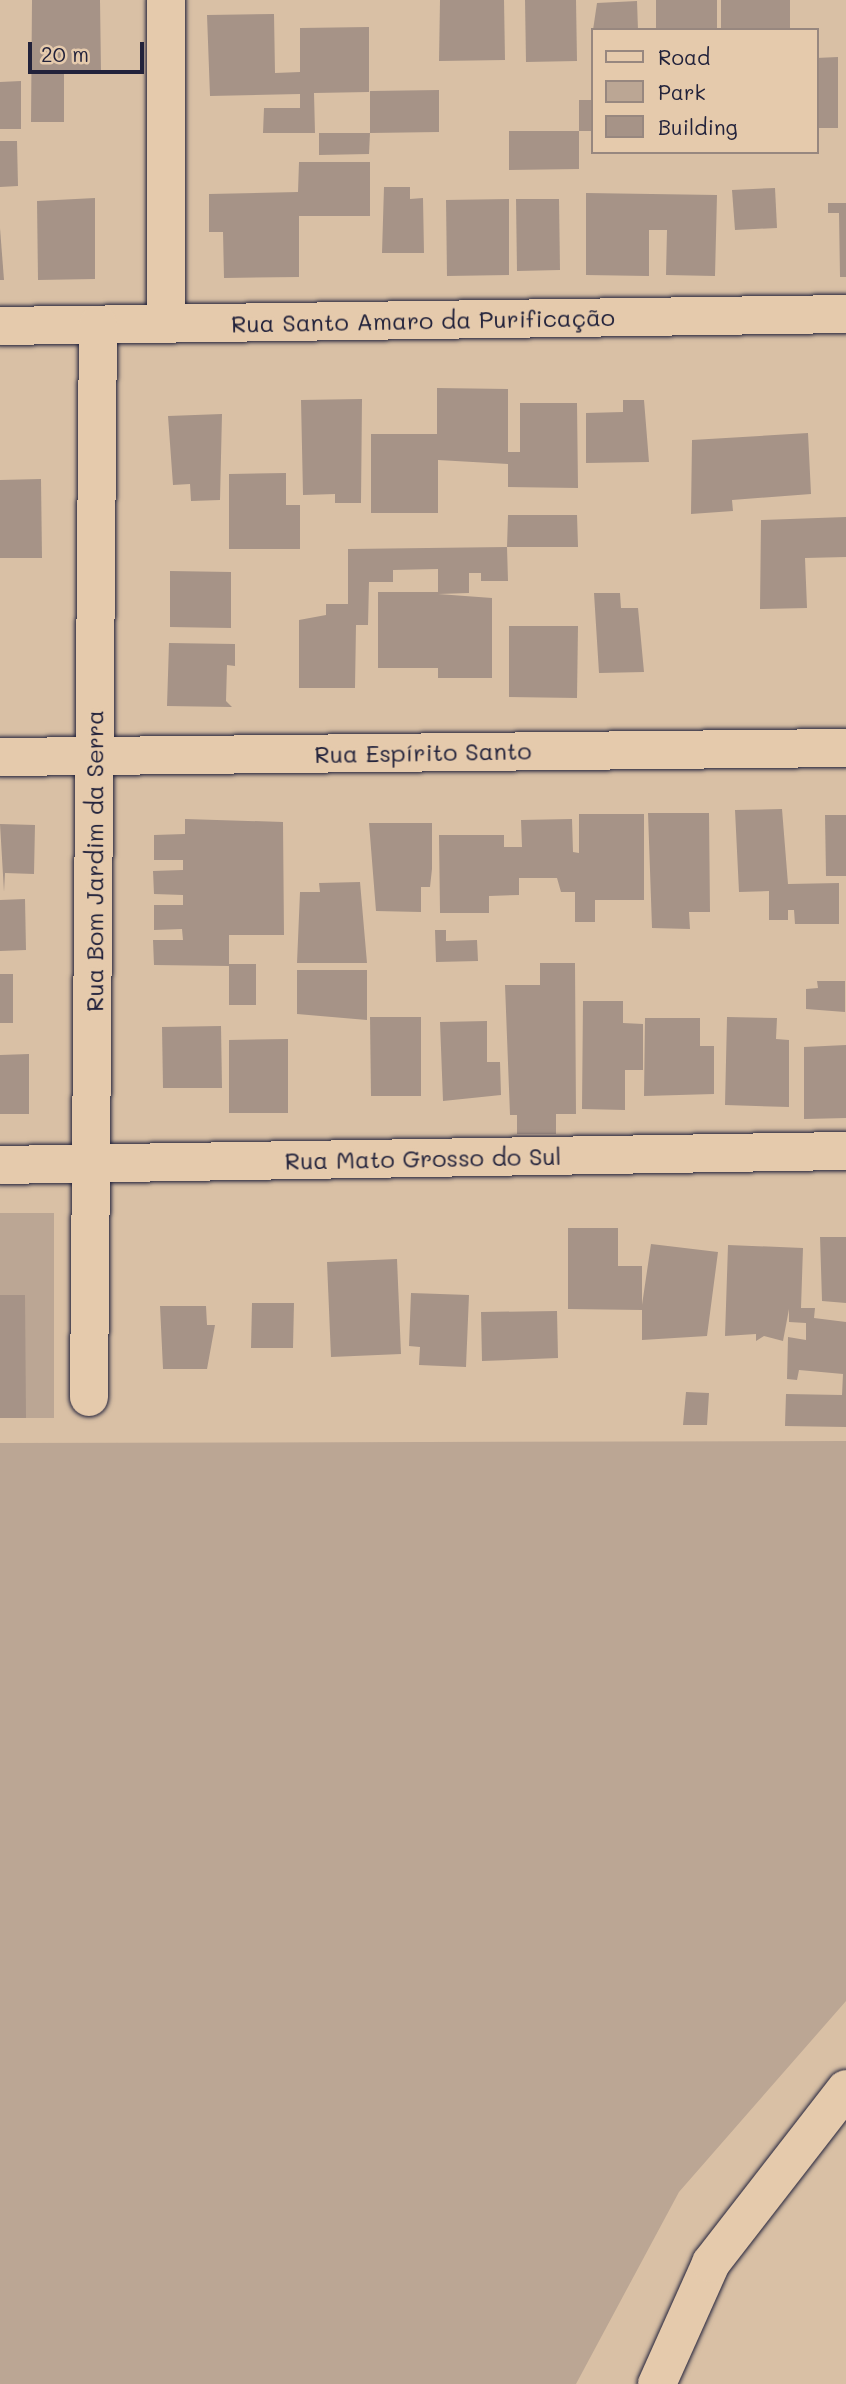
<!DOCTYPE html>
<html>
<head>
<meta charset="utf-8">
<style>
  body { margin:0 }
  #map { position:relative; width:846px; height:2384px; overflow:hidden; background:#d9c0a5; font-family:Mali,sans-serif }
  div>[style] { position:absolute }
  [style*='--x'] { left:calc(var(--x)*1px); top:calc(var(--y)*1px); width:calc(var(--w)*1px); rotate:calc(var(--a)*1deg) }
  .green>* { inset:0; background:#bba694 }
  .building>* { inset:0; background:#a69387 }
  .roads { filter:drop-shadow(0 0 2px #22223b) drop-shadow(0 0 2px #22223b) }
  .minor>* { height:38px; margin:-19px; padding:0 19px; transform-origin:19px; border-radius:19px; background:#e5caac }
  .secondary>* { height:38px; margin:-19px; padding:0 19px; transform-origin:19px; border-radius:19px; background:#e5caac }
  span { translate:-50% -50%; white-space:nowrap; text-align:center; line-height:1.15; -webkit-text-stroke:6px #e5caac; paint-order:stroke }
  .street-label { font-size:24px; color:#22223b }
  .legend { position:absolute; left:591px; top:28px; width:228px; height:126px; box-sizing:border-box; background:#e5caac; border:2px solid #97877f; margin:0; padding:9px 12px; list-style:none; font-size:21px; color:#22223b }
  .legend li { display:flex; align-items:center; gap:14px; height:35px }
  .legend b { width:35px; border:2px solid #97877f }
  .scale { position:absolute; left:28px; top:42px; width:116px; height:32px; box-sizing:border-box; border:4px solid #22223b; border-top:0; padding-left:9px; font-size:21px; line-height:24px; white-space:nowrap; color:#22223b; -webkit-text-stroke:5px #e5caac; paint-order:stroke }
</style>
</head>
<body>
<div id="map">
  <div class="green">
    <i style="clip-path:polygon(0 1213px,54px 1213px,54px 1418px,0 1418px)"></i>
    <i style="clip-path:polygon(846px 1441px,846px 2001px,679px 2192px,576px 2384px,0 2384px,0 1443px)"></i>
  </div>
  <div class="building">
    <i style="clip-path:polygon(32px 0,100px 0,101px 72px,64px 72px,64px 122px,31px 122px)"></i>
    <i style="clip-path:polygon(440px 0,504px 0,505px 60px,439px 61px)"></i>
    <i style="clip-path:polygon(525px 0,576px 0,577px 61px,526px 62px)"></i>
    <i style="clip-path:polygon(656px 0,717px 0,717px 30px,656px 30px)"></i>
    <i style="clip-path:polygon(721px 0,790px 0,790px 30px,721px 30px)"></i>
    <i style="clip-path:polygon(637px 1px,638px 30px,593px 30px,597px 3px)"></i>
    <i style="clip-path:polygon(274px 14px,275px 73px,300px 72px,300px 28px,369px 27px,369px 92px,314px 93px,315px 133px,263px 133px,264px 108px,300px 108px,300px 94px,210px 96px,207px 15px)"></i>
    <i style="clip-path:polygon(838px 57px,838px 128px,816px 128px,816px 58px)"></i>
    <i style="clip-path:polygon(21px 81px,21px 129px,0 129px,0 82px)"></i>
    <i style="clip-path:polygon(439px 90px,439px 132px,370px 133px,370px 91px)"></i>
    <i style="clip-path:polygon(579px 100px,592px 100px,592px 131px,579px 131px)"></i>
    <i style="clip-path:polygon(509px 131px,579px 131px,579px 169px,509px 170px)"></i>
    <i style="clip-path:polygon(319px 133px,370px 133px,369px 154px,319px 155px)"></i>
    <i style="clip-path:polygon(0 141px,17px 141px,18px 186px,0 187px)"></i>
    <i style="clip-path:polygon(299px 162px,370px 162px,370px 216px,299px 216px,299px 277px,224px 278px,223px 232px,209px 232px,209px 194px,298px 192px)"></i>
    <i style="clip-path:polygon(384px 187px,410px 187px,410px 199px,423px 198px,424px 253px,382px 253px)"></i>
    <i style="clip-path:polygon(775px 188px,777px 228px,735px 230px,732px 190px)"></i>
    <i style="clip-path:polygon(586px 193px,717px 195px,715px 276px,666px 275px,667px 230px,649px 230px,649px 276px,586px 275px)"></i>
    <i style="clip-path:polygon(95px 198px,95px 279px,38px 280px,37px 201px)"></i>
    <i style="clip-path:polygon(509px 199px,509px 275px,447px 276px,446px 200px)"></i>
    <i style="clip-path:polygon(516px 199px,559px 199px,560px 270px,517px 271px)"></i>
    <i style="clip-path:polygon(828px 203px,846px 203px,846px 277px,840px 277px,839px 213px,828px 213px)"></i>
    <i style="clip-path:polygon(0 228px,4px 280px,0 280px)"></i>
    <i style="clip-path:polygon(437px 388px,508px 389px,508px 452px,520px 452px,520px 403px,577px 403px,578px 488px,508px 487px,508px 464px,438px 460px,438px 513px,371px 513px,371px 434px,437px 434px)"></i>
    <i style="clip-path:polygon(362px 399px,361px 503px,335px 503px,335px 494px,303px 495px,301px 400px)"></i>
    <i style="clip-path:polygon(623px 400px,644px 400px,649px 462px,586px 463px,586px 413px,623px 412px)"></i>
    <i style="clip-path:polygon(222px 414px,220px 500px,191px 501px,190px 484px,173px 485px,168px 416px)"></i>
    <i style="clip-path:polygon(808px 433px,811px 494px,732px 500px,733px 511px,691px 514px,692px 440px)"></i>
    <i style="clip-path:polygon(286px 473px,286px 505px,300px 505px,300px 549px,229px 549px,229px 474px)"></i>
    <i style="clip-path:polygon(41px 479px,42px 558px,0 558px,0 480px)"></i>
    <i style="clip-path:polygon(508px 515px,577px 515px,578px 547px,507px 547px)"></i>
    <i style="clip-path:polygon(846px 517px,846px 557px,805px 558px,807px 608px,760px 609px,761px 520px)"></i>
    <i style="clip-path:polygon(507px 547px,508px 581px,481px 581px,481px 573px,469px 573px,469px 593px,438px 594px,492px 598px,492px 678px,438px 678px,438px 668px,378px 668px,378px 592px,438px 592px,438px 569px,393px 570px,393px 582px,369px 582px,368px 625px,356px 625px,355px 688px,299px 688px,299px 620px,326px 615px,326px 604px,348px 604px,348px 549px)"></i>
    <i style="clip-path:polygon(170px 571px,231px 572px,231px 628px,170px 627px)"></i>
    <i style="clip-path:polygon(594px 593px,620px 593px,621px 608px,638px 608px,644px 672px,599px 673px)"></i>
    <i style="clip-path:polygon(509px 626px,578px 626px,577px 698px,509px 697px)"></i>
    <i style="clip-path:polygon(169px 643px,235px 644px,235px 666px,227px 665px,226px 701px,232px 707px,167px 706px)"></i>
    <i style="clip-path:polygon(782px 809px,788px 884px,839px 883px,839px 924px,795px 924px,794px 910px,788px 910px,788px 920px,769px 920px,769px 891px,739px 892px,735px 810px)"></i>
    <i style="clip-path:polygon(648px 813px,709px 813px,710px 912px,689px 912px,690px 929px,652px 928px)"></i>
    <i style="clip-path:polygon(579px 814px,644px 814px,644px 900px,595px 900px,595px 922px,575px 922px,575px 892px,561px 892px,557px 878px,519px 878px,519px 895px,489px 896px,489px 913px,440px 913px,439px 835px,504px 835px,504px 847px,522px 847px,521px 820px,572px 819px,573px 852px,579px 853px)"></i>
    <i style="clip-path:polygon(825px 815px,846px 815px,846px 876px,826px 876px)"></i>
    <i style="clip-path:polygon(185px 819px,283px 822px,284px 935px,229px 935px,229px 966px,154px 965px,153px 940px,183px 940px,182px 929px,154px 930px,154px 905px,183px 905px,183px 895px,154px 894px,153px 871px,183px 870px,183px 860px,154px 860px,154px 835px,185px 834px)"></i>
    <i style="clip-path:polygon(369px 823px,432px 823px,432px 869px,430px 887px,421px 887px,421px 912px,376px 911px)"></i>
    <i style="clip-path:polygon(0 824px,35px 825px,34px 874px,5px 873px,4px 892px)"></i>
    <i style="clip-path:polygon(360px 882px,367px 963px,297px 963px,300px 892px,320px 892px,319px 883px)"></i>
    <i style="clip-path:polygon(25px 899px,26px 950px,0 951px,0 900px)"></i>
    <i style="clip-path:polygon(435px 930px,446px 930px,446px 941px,477px 940px,478px 961px,436px 962px)"></i>
    <i style="clip-path:polygon(540px 963px,575px 963px,576px 1114px,556px 1114px,556px 1134px,517px 1134px,517px 1115px,510px 1115px,505px 985px,540px 985px)"></i>
    <i style="clip-path:polygon(229px 964px,256px 964px,256px 1005px,229px 1005px)"></i>
    <i style="clip-path:polygon(297px 970px,367px 970px,367px 1020px,297px 1014px)"></i>
    <i style="clip-path:polygon(0 974px,13px 974px,13px 1023px,0 1023px)"></i>
    <i style="clip-path:polygon(817px 981px,845px 981px,845px 1012px,806px 1009px,806px 989px,818px 988px)"></i>
    <i style="clip-path:polygon(583px 1001px,623px 1001px,623px 1023px,643px 1024px,643px 1070px,625px 1070px,625px 1110px,582px 1109px)"></i>
    <i style="clip-path:polygon(370px 1017px,421px 1017px,421px 1096px,371px 1096px)"></i>
    <i style="clip-path:polygon(727px 1017px,777px 1018px,776px 1039px,789px 1040px,789px 1107px,725px 1105px)"></i>
    <i style="clip-path:polygon(645px 1018px,700px 1018px,700px 1046px,714px 1046px,714px 1094px,644px 1096px)"></i>
    <i style="clip-path:polygon(487px 1021px,487px 1062px,500px 1062px,501px 1095px,443px 1101px,440px 1022px)"></i>
    <i style="clip-path:polygon(221px 1026px,222px 1088px,163px 1088px,162px 1027px)"></i>
    <i style="clip-path:polygon(288px 1039px,288px 1113px,229px 1113px,229px 1040px)"></i>
    <i style="clip-path:polygon(846px 1045px,846px 1118px,804px 1119px,804px 1047px)"></i>
    <i style="clip-path:polygon(29px 1054px,29px 1114px,0 1114px,0 1055px)"></i>
    <i style="clip-path:polygon(568px 1228px,618px 1228px,618px 1266px,642px 1266px,642px 1305px,651px 1244px,718px 1252px,707px 1336px,642px 1340px,642px 1310px,568px 1309px)"></i>
    <i style="clip-path:polygon(820px 1237px,846px 1237px,846px 1303px,822px 1301px)"></i>
    <i style="clip-path:polygon(728px 1245px,803px 1248px,801px 1308px,815px 1308px,814px 1318px,846px 1322px,846px 1427px,785px 1426px,786px 1394px,842px 1395px,843px 1374px,799px 1370px,797px 1380px,787px 1379px,788px 1337px,806px 1340px,806px 1323px,789px 1322px,789px 1309px,783px 1341px,764px 1336px,756px 1341px,756px 1334px,725px 1336px)"></i>
    <i style="clip-path:polygon(397px 1259px,401px 1354px,331px 1357px,327px 1262px)"></i>
    <i style="clip-path:polygon(411px 1293px,469px 1295px,466px 1367px,419px 1365px,420px 1347px,409px 1346px)"></i>
    <i style="clip-path:polygon(0 1295px,25px 1295px,26px 1418px,0 1418px)"></i>
    <i style="clip-path:polygon(252px 1303px,294px 1303px,293px 1348px,251px 1348px)"></i>
    <i style="clip-path:polygon(160px 1306px,206px 1306px,207px 1325px,215px 1325px,207px 1369px,163px 1369px)"></i>
    <i style="clip-path:polygon(557px 1311px,558px 1358px,482px 1361px,481px 1312px)"></i>
    <i style="clip-path:polygon(686px 1392px,709px 1393px,707px 1425px,683px 1425px)"></i>
  </div>
  <div class="roads">
    <div class="minor">
      <i style="--x:166;--y:0;--w:324;--a:90"></i>
      <i style="--x:0;--y:326;--w:846;--a:-0.81"></i>
      <i style="--x:0;--y:757;--w:846;--a:-0.61"></i>
      <i style="--x:0;--y:1165;--w:846;--a:-0.95"></i>
      <i style="--x:89;--y:1397;--w:1072;--a:-89.52"></i>
    </div>
    <div class="secondary">
      <i style="--x:657;--y:2384;--w:133;--a:-65.9"></i>
      <i style="--x:711;--y:2263;--w:220;--a:-52.2"></i>
    </div>
  </div>
  <div class="street-label">
    <span style="left:423px;top:320px;rotate:-1deg">Rua Santo Amaro da Purificação</span>
    <span style="left:423px;top:752px;rotate:-1deg">Rua Espírito Santo</span>
    <span style="left:94px;top:861px;rotate:-90deg">Rua Bom Jardim da Serra</span>
    <span style="left:423px;top:1158px;rotate:-1deg">Rua Mato Grosso do Sul</span>
  </div>
  <ul class="legend">
  <li><b style="height:9px;background:#e5caac"></b>Road</li>
  <li><b style="height:19px;background:#bba694"></b>Park</li>
  <li><b style="height:19px;background:#a69387"></b>Building</li>
  </ul>
  <div class="scale">20 m</div>
</div>
</body>
</html>
